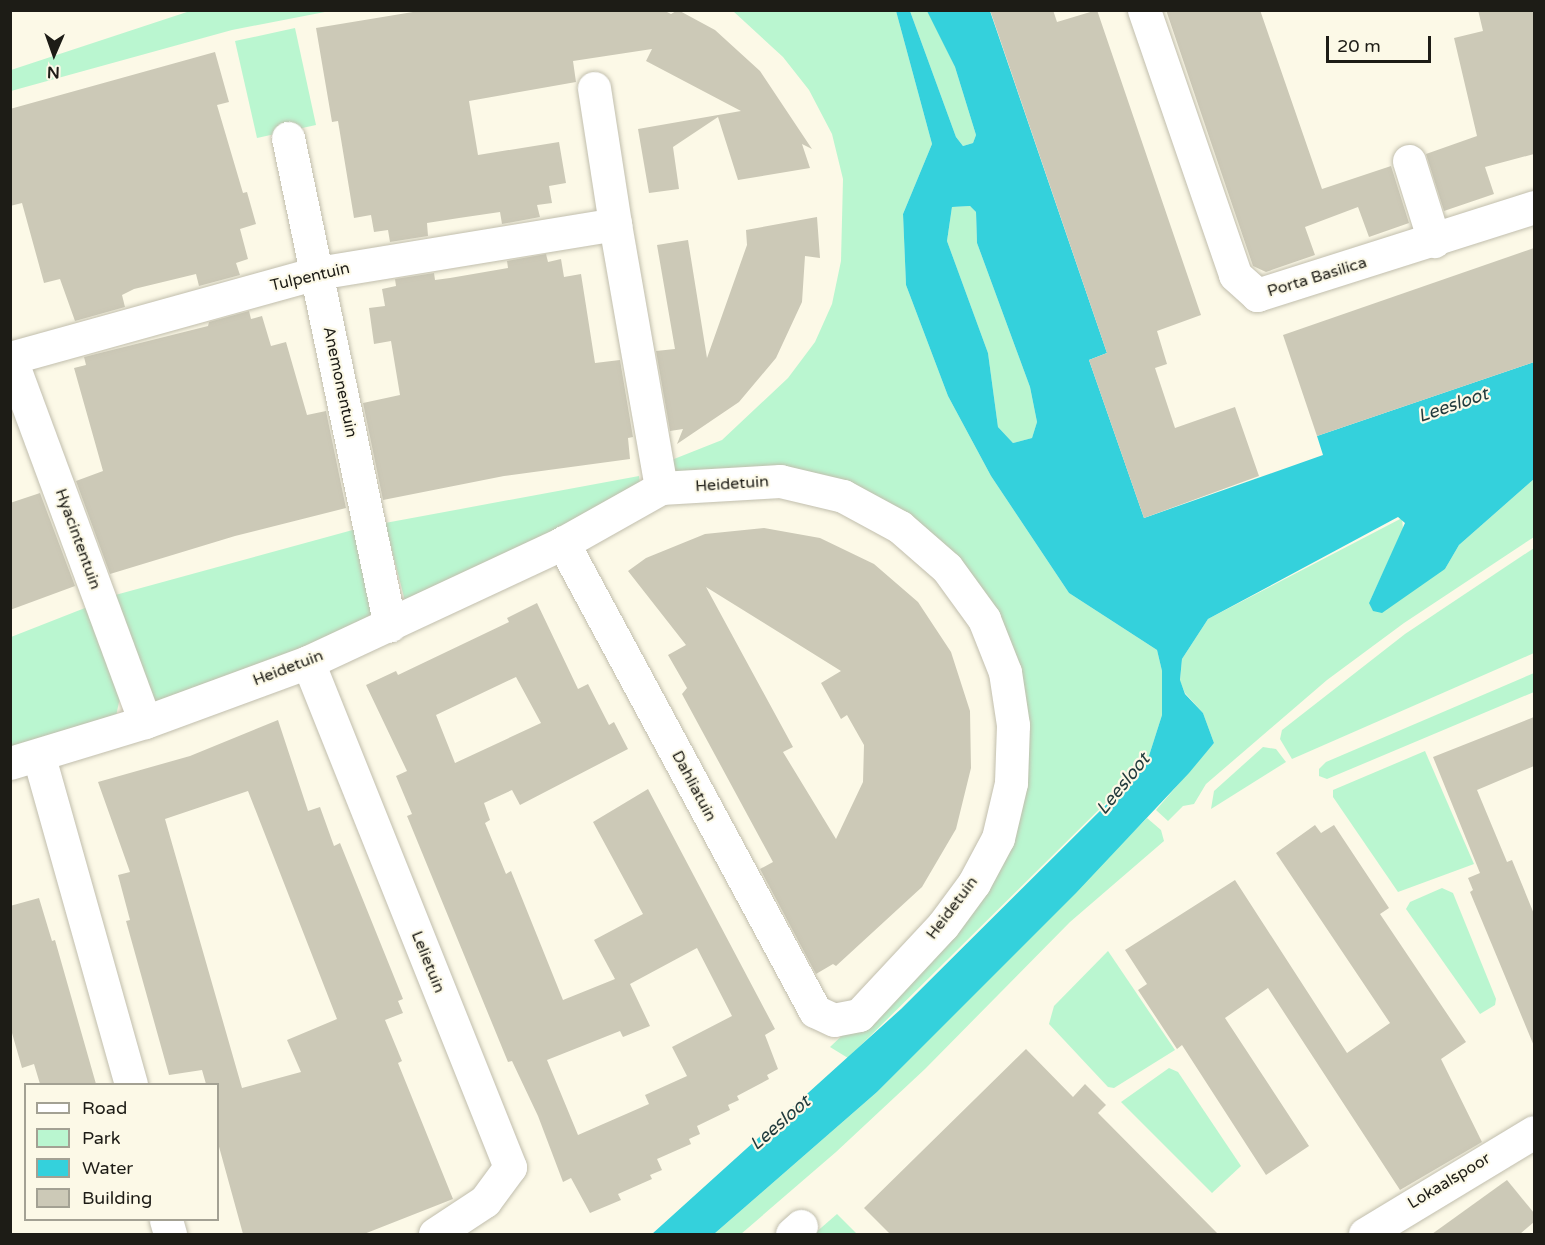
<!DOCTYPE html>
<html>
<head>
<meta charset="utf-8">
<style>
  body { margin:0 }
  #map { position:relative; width:1545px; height:1245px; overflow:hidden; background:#fcf9e7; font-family:"Varela Round",sans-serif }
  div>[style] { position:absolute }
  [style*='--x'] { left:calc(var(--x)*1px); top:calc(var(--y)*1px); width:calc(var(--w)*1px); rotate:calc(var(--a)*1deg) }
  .green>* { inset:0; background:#baf6d0 }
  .water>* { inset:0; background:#34d1dc }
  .building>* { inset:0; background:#ccc9b7 }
  .roads { filter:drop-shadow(0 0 2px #c1bead) drop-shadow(0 0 2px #c1bead) }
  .minor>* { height:33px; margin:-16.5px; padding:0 16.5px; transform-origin:16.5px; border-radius:16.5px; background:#fff }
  span { translate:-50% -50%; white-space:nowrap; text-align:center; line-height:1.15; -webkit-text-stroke:4.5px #fcf9e7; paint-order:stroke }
  .street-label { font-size:16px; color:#1d1c16 }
  .water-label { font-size:18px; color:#223b3d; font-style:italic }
  .frame { position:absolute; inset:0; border:12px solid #1d1c16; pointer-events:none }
  .legend { position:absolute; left:24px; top:1083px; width:195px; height:138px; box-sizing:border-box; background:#fcf9e7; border:2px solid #a3a193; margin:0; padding:8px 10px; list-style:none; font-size:18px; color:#1d1c16 }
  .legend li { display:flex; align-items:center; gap:12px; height:30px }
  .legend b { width:30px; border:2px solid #a3a193 }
  .north { position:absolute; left:24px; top:24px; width:60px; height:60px; -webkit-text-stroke:4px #fcf9e7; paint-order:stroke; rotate:182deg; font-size:16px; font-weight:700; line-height:24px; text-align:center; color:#1d1c16 }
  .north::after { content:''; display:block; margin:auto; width:21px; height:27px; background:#1d1c16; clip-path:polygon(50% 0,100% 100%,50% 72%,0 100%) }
  .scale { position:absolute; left:1326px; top:36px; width:105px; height:27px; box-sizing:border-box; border:3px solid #1d1c16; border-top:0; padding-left:8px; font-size:18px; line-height:21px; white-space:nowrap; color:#1d1c16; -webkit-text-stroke:4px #fcf9e7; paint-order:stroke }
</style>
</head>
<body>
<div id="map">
  <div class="green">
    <i style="clip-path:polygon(190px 11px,330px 11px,232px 30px,11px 91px,11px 70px)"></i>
    <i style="clip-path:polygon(733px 11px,896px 11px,932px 144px,903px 214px,906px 285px,948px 396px,991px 476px,1069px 593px,1157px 650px,1162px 671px,1162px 715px,1147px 762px,848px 1058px,830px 1047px,871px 1008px,986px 876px,1016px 666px,855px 489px,673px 482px,669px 461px,722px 440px,788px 378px,815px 342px,832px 304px,841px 261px,843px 179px,832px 134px,809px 90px,783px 57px)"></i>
    <i style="clip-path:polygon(910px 11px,928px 11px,955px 67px,976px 135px,973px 143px,963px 146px,956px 137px)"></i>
    <i style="clip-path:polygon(295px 28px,316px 125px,257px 138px,235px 41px)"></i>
    <i style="clip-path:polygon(970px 206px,976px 212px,977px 243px,1030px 387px,1037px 422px,1032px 438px,1013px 443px,998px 427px,988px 353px,947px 241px,952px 207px)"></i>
    <i style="clip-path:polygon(639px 476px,641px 491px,407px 609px,385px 523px)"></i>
    <i style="clip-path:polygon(1534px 479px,1534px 537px,1404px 623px,1327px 680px,1206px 784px,1194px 804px,1183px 806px,1168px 821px,1156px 810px,1214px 743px,1203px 713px,1185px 693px,1180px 681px,1182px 659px,1208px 619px,1402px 518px,1403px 529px,1369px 603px,1445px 569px,1459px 545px)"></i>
    <i style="clip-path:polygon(360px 528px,375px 624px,158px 708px,108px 597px)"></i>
    <i style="clip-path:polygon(1534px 548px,1534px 653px,1292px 759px,1280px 739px,1282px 730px,1405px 634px)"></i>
    <i style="clip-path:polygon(90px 606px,121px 693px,114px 725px,11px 752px,11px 637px)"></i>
    <i style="clip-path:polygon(1534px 673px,1534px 692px,1327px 779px,1319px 776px,1319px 769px,1326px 762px)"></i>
    <i style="clip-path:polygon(1263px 747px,1276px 749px,1286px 762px,1211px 809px,1214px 791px)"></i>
    <i style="clip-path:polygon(1425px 751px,1474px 864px,1398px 892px,1333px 797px,1333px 790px)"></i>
    <i style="clip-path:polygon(1147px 818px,1161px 830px,1164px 841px,1070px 922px,925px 1069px,836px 1152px,741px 1234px,714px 1234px,877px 1092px)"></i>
    <i style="clip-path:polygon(1442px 888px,1453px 893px,1496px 999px,1495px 1005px,1480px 1014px,1406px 909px,1410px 902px)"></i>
    <i style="clip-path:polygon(1108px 951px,1175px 1050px,1114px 1088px,1108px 1087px,1049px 1024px,1054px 1006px)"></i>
    <i style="clip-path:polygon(1169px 1068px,1178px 1072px,1241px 1166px,1212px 1193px,1121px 1102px)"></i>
    <i style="clip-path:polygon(837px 1214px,857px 1234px,814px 1234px)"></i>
  </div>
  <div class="water">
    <i style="clip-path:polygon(evenodd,896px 11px,910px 11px,956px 137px,963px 146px,973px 143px,976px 135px,955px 67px,927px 11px,990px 11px,1107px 353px,1089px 360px,1144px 518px,1323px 455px,1317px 436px,1534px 362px,1534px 479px,1459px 545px,1445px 569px,1382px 613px,1373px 611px,1369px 603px,1405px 523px,1398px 517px,1208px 619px,1182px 659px,1180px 680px,1185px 694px,1203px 713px,1214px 743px,1189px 773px,1076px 893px,877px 1092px,714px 1234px,652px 1234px,901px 1009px,1115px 796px,1147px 762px,1162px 715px,1162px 671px,1157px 650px,1069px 593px,991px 476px,948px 396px,906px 285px,903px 214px,932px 144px,896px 11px,970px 206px,976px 212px,977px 243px,1030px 387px,1037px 422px,1032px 438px,1013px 443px,998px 427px,988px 353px,947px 241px,952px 207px,970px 206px)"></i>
  </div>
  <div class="building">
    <i style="clip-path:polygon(425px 10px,663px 10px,671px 14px,678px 10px,715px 30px,760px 71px,812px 149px,802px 144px,810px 168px,738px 180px,718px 117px,673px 147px,679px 189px,649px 193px,638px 129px,741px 111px,646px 61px,652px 49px,573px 61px,576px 82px,469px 101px,478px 155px,559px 142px,566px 183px,549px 186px,552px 203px,537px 205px,540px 217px,502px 224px,500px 212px,459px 218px,427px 223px,428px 236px,390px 242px,388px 230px,374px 232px,371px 215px,354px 218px,338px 121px,332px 122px,316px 28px)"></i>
    <i style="clip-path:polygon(990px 10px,1053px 10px,1057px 22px,1097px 10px,1201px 315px,1157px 331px,1167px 364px,1155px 368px,1175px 428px,1235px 407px,1259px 476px,1144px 518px,1089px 360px,1107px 353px)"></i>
    <i style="clip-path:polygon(1166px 10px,1260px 10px,1322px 189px,1391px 166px,1409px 223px,1369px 237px,1358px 207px,1305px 227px,1315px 255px,1266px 272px,1253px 266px)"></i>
    <i style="clip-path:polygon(1478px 10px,1534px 10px,1534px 154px,1485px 167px,1494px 194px,1444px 211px,1426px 154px,1477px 136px,1454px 38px,1483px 31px)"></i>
    <i style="clip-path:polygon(215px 52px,229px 102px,217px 105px,243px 193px,247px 192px,256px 224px,240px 229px,248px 259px,236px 263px,240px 275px,199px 286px,196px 274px,134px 289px,122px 295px,125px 307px,75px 321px,60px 279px,44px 283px,22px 203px,10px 206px,10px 109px)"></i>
    <i style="clip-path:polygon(817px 217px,820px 258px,805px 256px,802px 302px,776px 358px,739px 402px,677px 444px,683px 429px,670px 431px,656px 351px,675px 349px,657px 245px,688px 240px,707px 358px,747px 245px,746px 230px)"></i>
    <i style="clip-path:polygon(1534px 248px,1534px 362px,1317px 436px,1283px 335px)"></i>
    <i style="clip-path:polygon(546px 254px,548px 262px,561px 259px,564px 277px,581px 274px,595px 363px,620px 360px,633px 437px,628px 438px,630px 459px,504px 476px,383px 500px,363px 403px,400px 395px,391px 341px,374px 344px,369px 308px,385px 306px,382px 289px,396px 286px,395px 279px,434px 273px,435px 280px,450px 278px,508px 268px,507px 261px)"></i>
    <i style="clip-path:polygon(249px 311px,251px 319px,262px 316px,271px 346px,286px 342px,307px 415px,326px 411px,346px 508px,235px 536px,110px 574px,76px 481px,103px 471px,74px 368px,86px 365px,84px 357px,208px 326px,209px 322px)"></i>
    <i style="clip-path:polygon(40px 493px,75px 586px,10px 610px,10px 503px)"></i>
    <i style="clip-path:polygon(evenodd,764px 528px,820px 538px,874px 564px,918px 602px,951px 652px,970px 711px,971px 768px,956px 829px,922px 887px,836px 966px,833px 964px,816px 974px,760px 869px,773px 862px,682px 694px,687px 688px,668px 655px,686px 645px,628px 571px,646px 558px,705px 534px,764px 528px,706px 587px,841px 671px,821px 683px,841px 719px,847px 715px,864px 745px,863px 782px,836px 839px,783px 752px,793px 747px,706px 587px)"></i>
    <i style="clip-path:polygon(evenodd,537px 603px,578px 689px,588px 684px,609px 725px,614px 722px,628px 749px,520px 805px,512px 790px,484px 803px,490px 820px,485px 823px,506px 874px,511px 871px,563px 1000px,615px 979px,594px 940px,643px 914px,593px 822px,648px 789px,775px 1029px,765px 1035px,778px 1069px,767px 1075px,769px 1079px,737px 1096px,739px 1100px,728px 1105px,730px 1110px,697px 1126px,700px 1134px,689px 1139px,691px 1144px,657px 1159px,662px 1170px,650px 1175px,652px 1179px,618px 1194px,621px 1200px,590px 1213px,571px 1178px,563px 1182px,538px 1116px,512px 1061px,508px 1062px,407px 816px,412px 814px,396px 776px,407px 771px,366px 685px,396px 671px,398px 675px,509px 622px,507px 618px,537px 603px,516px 677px,541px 723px,455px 763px,436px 715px,516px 677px,537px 603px,697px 948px,732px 1016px,672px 1047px,687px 1076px,645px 1095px,649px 1104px,578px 1135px,547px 1060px,620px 1031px,623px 1037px,650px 1026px,630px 984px,697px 948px)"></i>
    <i style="clip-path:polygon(1534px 717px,1534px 766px,1477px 790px,1507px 862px,1512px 860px,1534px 914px,1534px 1046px,1470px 892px,1473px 890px,1468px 878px,1480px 873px,1433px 757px)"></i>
    <i style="clip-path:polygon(evenodd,278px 720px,308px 811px,320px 807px,334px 846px,340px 843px,403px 999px,398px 1001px,403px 1013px,385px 1020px,402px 1061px,398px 1063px,453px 1199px,364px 1234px,243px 1234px,218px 1143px,218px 1084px,206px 1084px,202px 1070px,169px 1075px,126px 921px,130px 920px,118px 875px,130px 872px,98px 782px,190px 756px,278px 720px,248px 791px,337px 1019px,287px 1040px,301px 1072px,242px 1088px,165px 819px,248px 791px)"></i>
    <i style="clip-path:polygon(1315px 825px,1321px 833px,1334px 825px,1389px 908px,1380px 914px,1466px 1042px,1441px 1059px,1482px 1142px,1400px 1190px,1268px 988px,1225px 1018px,1309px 1146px,1266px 1175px,1182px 1045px,1177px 1049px,1138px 990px,1147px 984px,1125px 950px,1235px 880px,1347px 1053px,1390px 1023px,1276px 853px)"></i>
    <i style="clip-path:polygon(39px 898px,52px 941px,55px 940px,96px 1084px,40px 1084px,34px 1064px,22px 1068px,10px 1026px,10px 906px)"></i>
    <i style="clip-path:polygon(1026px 1049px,1073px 1097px,1085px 1084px,1106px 1105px,1098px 1113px,1218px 1234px,890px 1234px,864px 1208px)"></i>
    <i style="clip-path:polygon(1507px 1180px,1534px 1213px,1534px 1222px,1520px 1234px,1432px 1234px)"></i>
  </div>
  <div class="roads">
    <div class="minor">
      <i style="--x:1144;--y:10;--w:280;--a:71"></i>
      <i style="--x:1235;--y:275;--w:30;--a:42"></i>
      <i style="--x:1257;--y:295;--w:291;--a:-17.6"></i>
      <i style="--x:594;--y:88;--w:138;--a:81.2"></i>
      <i style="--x:288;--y:138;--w:498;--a:78.2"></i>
      <i style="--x:1409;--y:161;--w:84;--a:72.6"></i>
      <i style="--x:10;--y:357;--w:389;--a:69.7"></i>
      <i style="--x:10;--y:358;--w:319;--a:-15.5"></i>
      <i style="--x:317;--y:273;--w:302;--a:-9.3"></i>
      <i style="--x:615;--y:224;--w:268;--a:80.1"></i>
      <i style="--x:308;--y:662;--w:544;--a:68.2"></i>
      <i style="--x:510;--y:1167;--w:42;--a:126.3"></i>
      <i style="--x:485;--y:1201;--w:60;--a:146.6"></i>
      <i style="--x:39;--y:757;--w:340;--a:74.3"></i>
      <i style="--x:10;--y:763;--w:141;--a:-16.9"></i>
      <i style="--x:145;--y:722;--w:174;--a:-20.2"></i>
      <i style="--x:308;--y:662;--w:281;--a:-25"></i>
      <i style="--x:563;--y:543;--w:112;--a:-29.3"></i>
      <i style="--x:661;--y:488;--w:119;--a:-3.4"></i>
      <i style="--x:780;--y:481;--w:65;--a:13.4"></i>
      <i style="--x:843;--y:496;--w:65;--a:28.5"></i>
      <i style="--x:900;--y:527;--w:62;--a:41.1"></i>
      <i style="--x:947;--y:568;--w:63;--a:54"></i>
      <i style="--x:984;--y:619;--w:57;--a:68.4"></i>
      <i style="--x:1005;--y:672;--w:54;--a:81.4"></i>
      <i style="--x:1013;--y:725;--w:58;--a:92"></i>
      <i style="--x:1011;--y:783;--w:57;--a:103.3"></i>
      <i style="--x:998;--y:838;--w:51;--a:118.1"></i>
      <i style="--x:974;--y:883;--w:52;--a:126.4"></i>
      <i style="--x:943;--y:925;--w:123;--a:133"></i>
      <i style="--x:859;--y:1015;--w:25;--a:169"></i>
      <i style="--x:834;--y:1020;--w:21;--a:-155"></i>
      <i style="--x:815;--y:1011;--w:532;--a:-118.3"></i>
      <i style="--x:166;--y:1220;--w:15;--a:74"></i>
      <i style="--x:792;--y:1234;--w:12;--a:-42"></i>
      <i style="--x:1365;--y:1234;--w:197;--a:-31.1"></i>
    </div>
  </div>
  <div class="street-label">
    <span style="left:310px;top:277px;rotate:-13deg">Tulpentuin</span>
    <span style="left:1317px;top:277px;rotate:-17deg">Porta Basilica</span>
    <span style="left:340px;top:382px;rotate:78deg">Anemonentuin</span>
    <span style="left:732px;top:484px;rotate:-4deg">Heidetuin</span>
    <span style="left:78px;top:539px;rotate:70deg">Hyacintentuin</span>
    <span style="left:288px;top:668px;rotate:-21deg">Heidetuin</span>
    <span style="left:694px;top:786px;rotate:62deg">Dahliatuin</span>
    <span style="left:952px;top:908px;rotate:-53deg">Heidetuin</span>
    <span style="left:428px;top:962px;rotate:68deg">Lelietuin</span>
    <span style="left:1449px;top:1181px;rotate:-31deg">Lokaalspoor</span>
  </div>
  <div class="water-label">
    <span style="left:1453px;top:405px;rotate:-19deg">Leesloot</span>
    <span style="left:1123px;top:784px;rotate:-51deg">Leesloot</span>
    <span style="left:780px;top:1123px;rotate:-41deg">Leesloot</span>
  </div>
  <div class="frame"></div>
  <ul class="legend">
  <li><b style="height:8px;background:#fff"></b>Road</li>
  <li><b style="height:16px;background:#baf6d0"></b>Park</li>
  <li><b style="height:16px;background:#34d1dc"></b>Water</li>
  <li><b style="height:16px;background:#ccc9b7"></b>Building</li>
  </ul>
  <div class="north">N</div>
  <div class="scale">20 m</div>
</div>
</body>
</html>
